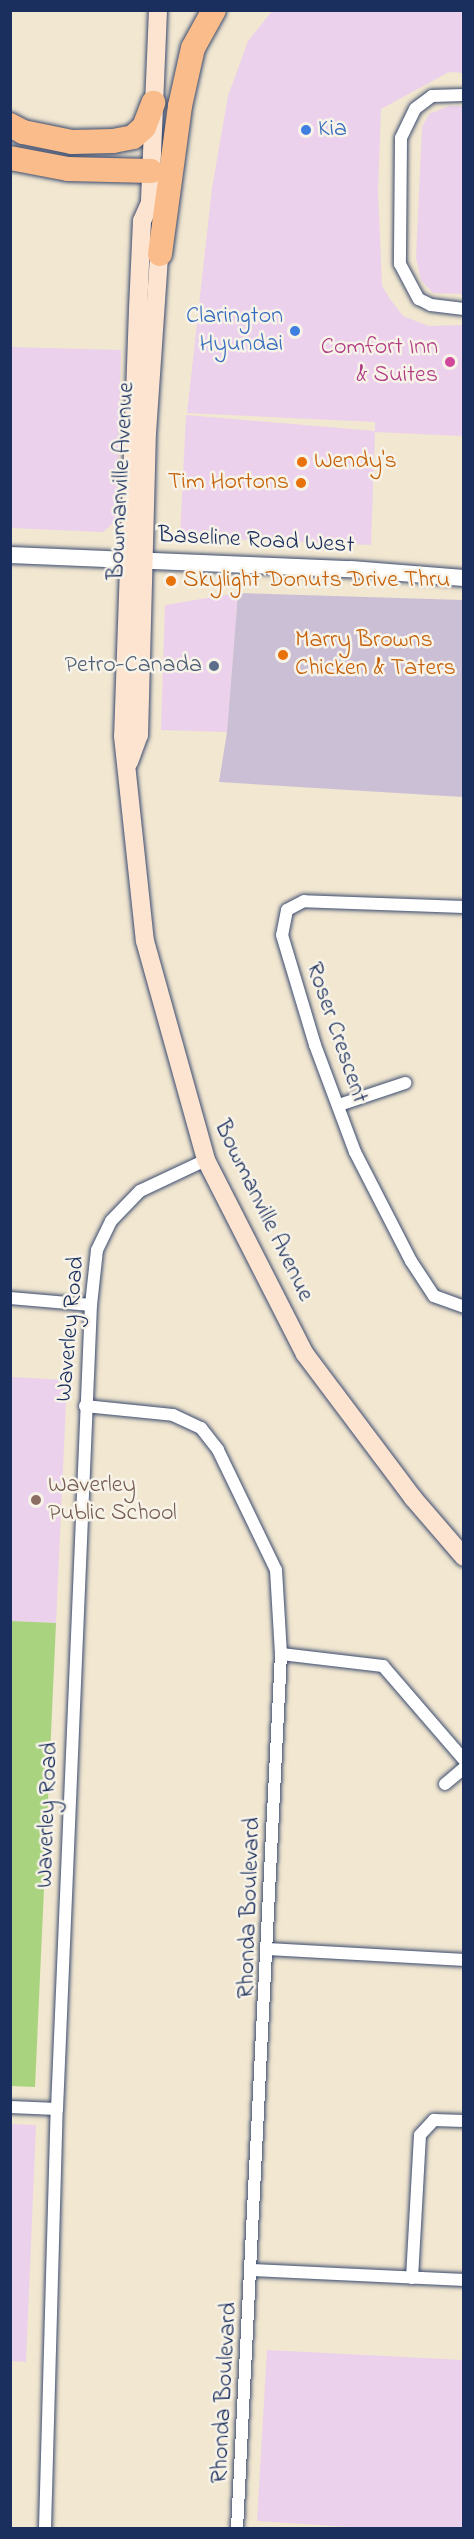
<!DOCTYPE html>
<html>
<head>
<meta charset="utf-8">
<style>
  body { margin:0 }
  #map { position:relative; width:474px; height:2539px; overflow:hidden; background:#f2e7d0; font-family:"Indie Flower",sans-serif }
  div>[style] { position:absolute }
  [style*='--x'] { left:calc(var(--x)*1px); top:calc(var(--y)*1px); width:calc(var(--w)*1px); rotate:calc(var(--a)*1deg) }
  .built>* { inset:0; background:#ebd1ec }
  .industrial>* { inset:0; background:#cbbfd6 }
  .green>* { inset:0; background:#a9d37f }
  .roads { filter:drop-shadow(0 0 2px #3b4b6f) drop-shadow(0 0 2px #3b4b6f) }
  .minor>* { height:12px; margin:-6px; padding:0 6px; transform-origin:6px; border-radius:6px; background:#fff }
  .tertiary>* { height:16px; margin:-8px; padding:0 8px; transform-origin:8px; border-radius:8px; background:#fff }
  .secondary>* { height:18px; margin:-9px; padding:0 9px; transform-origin:9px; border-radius:9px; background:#fde4d0 }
  .motorway>* { height:24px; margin:-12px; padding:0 12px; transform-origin:12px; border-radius:12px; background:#f9bc8a }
  .dots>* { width:16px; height:16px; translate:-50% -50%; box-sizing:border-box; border:3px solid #f7f3e8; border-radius:50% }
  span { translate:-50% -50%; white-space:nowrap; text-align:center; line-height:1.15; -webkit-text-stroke:5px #f7f3e8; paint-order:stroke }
  .shop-label { font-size:24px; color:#366cbe }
  .left { translate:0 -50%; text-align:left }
  .right { translate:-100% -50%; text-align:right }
  .hotel-label { font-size:24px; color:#b23c85 }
  .food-label { font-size:24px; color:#c56008 }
  .street-label { font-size:24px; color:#1b2f5e }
  .service-label { font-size:24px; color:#4e5e75 }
  .education-label { font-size:24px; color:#785e54 }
  .frame { position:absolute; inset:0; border:12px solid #1b2f5e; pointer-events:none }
</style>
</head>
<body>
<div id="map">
  <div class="built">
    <i style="clip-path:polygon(272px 11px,463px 11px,463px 73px,449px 72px,381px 109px,378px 191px,382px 286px,390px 299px,403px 316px,429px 326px,463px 325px,463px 436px,375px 432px,371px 545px,180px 537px,186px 415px,375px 431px,375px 422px,187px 413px,212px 188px,228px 96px,248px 41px)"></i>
    <i style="clip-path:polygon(449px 106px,463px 106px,463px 294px,433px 293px,421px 280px,416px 258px,422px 127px,429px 114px)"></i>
    <i style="clip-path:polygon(11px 347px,121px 350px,117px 520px,103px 532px,11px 528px)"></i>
    <i style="clip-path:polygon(238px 593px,227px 732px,161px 730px,165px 605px)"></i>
    <i style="clip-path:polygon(11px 1377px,67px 1380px,56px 1623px,11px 1621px)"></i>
    <i style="clip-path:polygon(10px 2124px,36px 2125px,26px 2362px,11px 2361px)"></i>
    <i style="clip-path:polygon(267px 2350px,463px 2360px,463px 2528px,366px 2528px,257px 2521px)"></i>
  </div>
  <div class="industrial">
    <i style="clip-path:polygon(238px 593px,463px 600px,463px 797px,219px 782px,227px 732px)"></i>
  </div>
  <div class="green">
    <i style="clip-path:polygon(11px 1621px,56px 1623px,35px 2087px,11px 2086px)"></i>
  </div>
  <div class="roads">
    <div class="minor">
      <i style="--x:464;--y:95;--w:32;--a:178"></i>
      <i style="--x:432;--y:96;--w:21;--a:143"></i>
      <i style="--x:415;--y:109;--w:32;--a:116"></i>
      <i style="--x:401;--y:138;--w:126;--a:90.5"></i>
      <i style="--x:400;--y:264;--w:40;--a:62"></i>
      <i style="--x:419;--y:299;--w:13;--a:27"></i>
      <i style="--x:431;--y:305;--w:33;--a:7"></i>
      <i style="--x:464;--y:907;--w:160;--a:-177.9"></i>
      <i style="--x:304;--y:901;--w:19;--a:152"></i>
      <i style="--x:287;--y:910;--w:25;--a:101"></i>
      <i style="--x:282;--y:935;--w:115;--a:73.3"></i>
      <i style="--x:315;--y:1045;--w:114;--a:69.5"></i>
      <i style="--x:355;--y:1152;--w:123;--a:62.8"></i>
      <i style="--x:411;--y:1261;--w:42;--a:56.7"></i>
      <i style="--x:434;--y:1296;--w:32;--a:20"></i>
      <i style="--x:339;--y:1105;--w:70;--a:-18.4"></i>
      <i style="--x:10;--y:1298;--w:81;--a:4.9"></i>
      <i style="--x:85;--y:1406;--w:88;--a:5.8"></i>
      <i style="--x:173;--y:1415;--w:31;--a:25"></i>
      <i style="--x:201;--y:1428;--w:28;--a:52"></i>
      <i style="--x:218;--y:1450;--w:133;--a:64.2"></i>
      <i style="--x:276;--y:1570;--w:84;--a:86.6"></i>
      <i style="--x:281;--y:1654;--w:875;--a:92.88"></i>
      <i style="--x:281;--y:1654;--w:103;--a:6.7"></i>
      <i style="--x:383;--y:1666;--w:124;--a:49.2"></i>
      <i style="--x:445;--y:1784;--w:25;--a:-40"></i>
      <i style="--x:269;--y:1949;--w:195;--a:3.2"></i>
      <i style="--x:10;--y:2107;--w:47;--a:2.4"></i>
      <i style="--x:253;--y:2270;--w:211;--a:2.7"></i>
      <i style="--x:412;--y:2278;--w:143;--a:-86.8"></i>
      <i style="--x:420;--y:2135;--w:21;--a:-47"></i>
      <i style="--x:434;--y:2120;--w:30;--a:2"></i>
      <i style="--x:45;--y:2528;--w:419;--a:-88.4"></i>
      <i style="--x:57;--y:2109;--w:805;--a:-87.58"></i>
      <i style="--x:91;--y:1305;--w:55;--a:-83.8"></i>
      <i style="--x:97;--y:1250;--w:32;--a:-64"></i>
      <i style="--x:111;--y:1221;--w:42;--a:-46"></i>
      <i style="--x:140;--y:1191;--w:73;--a:-25.2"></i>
    </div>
    <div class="tertiary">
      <i style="--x:10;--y:555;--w:341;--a:2.4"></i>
      <i style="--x:351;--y:569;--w:113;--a:4.6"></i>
    </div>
    <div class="secondary">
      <i style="--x:158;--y:10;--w:193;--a:92.4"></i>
      <i style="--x:150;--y:203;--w:20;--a:114"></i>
      <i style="--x:142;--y:221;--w:88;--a:92.6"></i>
      <i style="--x:138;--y:309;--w:427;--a:92"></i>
      <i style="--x:123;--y:736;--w:206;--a:83.9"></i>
      <i style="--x:145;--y:941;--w:227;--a:74.4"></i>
      <i style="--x:206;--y:1160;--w:218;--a:63"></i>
      <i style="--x:305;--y:1354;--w:180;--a:53.1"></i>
      <i style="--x:413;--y:1498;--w:78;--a:49.2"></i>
      <i style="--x:129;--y:762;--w:29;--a:-70"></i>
      <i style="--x:139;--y:735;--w:302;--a:-88.5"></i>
      <i style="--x:147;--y:433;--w:192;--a:-86.1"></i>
    </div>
    <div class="motorway">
      <i style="--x:10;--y:125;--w:15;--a:28"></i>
      <i style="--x:23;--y:132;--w:50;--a:11.5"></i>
      <i style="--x:72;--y:142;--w:41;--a:-1.4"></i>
      <i style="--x:113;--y:141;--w:20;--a:-11"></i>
      <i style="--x:133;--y:137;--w:15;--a:-42"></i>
      <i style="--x:144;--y:127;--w:26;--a:-69"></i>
      <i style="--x:10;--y:158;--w:59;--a:10.7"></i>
      <i style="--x:68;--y:169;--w:83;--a:1.4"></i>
      <i style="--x:160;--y:254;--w:149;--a:-82.3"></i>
      <i style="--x:180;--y:106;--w:59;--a:-77.4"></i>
      <i style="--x:193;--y:48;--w:43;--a:-61.1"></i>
    </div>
  </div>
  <div class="dots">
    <i style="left:306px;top:130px;background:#3f7fe0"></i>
    <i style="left:295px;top:331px;background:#3f7fe0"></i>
    <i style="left:450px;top:362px;background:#d1479c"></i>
    <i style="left:302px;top:462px;background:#e8710a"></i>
    <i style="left:301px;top:483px;background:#e8710a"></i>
    <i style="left:171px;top:581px;background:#e8710a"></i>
    <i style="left:283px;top:655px;background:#e8710a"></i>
    <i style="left:214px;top:666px;background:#5c6f8a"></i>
    <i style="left:36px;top:1500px;background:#8d6e63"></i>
  </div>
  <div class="shop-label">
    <span class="left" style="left:318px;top:130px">Kia</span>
    <span class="right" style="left:283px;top:331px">Clarington<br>Hyundai</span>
  </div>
  <div class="hotel-label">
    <span class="right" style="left:438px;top:362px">Comfort Inn<br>&amp; Suites</span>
  </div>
  <div class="food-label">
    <span class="left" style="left:314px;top:462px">Wendy's</span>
    <span class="right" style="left:289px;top:483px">Tim Hortons</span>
    <span class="left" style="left:183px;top:581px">Skylight Donuts Drive Thru</span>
    <span class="left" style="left:295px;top:655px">Marry Browns<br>Chicken &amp; Taters</span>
  </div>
  <div class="street-label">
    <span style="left:122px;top:481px;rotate:-87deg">Bowmanville Avenue</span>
    <span style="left:256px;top:541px;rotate:3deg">Baseline Road West</span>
    <span style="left:336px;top:1033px;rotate:71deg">Roser Crescent</span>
    <span style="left:263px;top:1211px;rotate:64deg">Bowmanville Avenue</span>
    <span style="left:71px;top:1329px;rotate:-85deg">Waverley Road</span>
    <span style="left:48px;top:1815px;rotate:-88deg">Waverley Road</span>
    <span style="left:250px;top:1908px;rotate:-88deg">Rhonda Boulevard</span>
    <span style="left:225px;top:2393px;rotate:-87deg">Rhonda Boulevard</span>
  </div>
  <div class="service-label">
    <span class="right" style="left:202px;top:666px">Petro-Canada</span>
  </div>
  <div class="education-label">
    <span class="left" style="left:48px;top:1500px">Waverley<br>Public School</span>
  </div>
  <div class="frame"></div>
</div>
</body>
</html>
